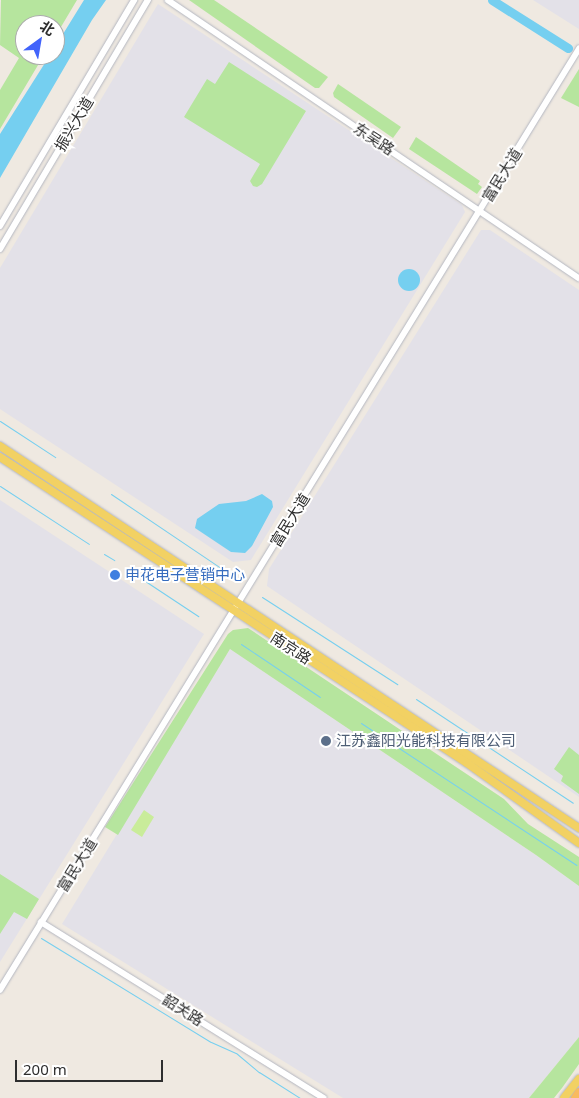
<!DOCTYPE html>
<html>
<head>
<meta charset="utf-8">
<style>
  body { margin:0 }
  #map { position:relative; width:579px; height:1098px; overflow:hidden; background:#efe9e1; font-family:"Noto Sans","Noto Sans SC",sans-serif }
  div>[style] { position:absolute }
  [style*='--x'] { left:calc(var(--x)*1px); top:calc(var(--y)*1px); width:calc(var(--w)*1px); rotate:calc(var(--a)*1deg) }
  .industrial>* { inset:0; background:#e3e1e8 }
  .green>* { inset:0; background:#b6e59e }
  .pitch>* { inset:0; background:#c9ec9a }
  .water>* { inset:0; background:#75cff0 }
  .round { border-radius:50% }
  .stream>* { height:1px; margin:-0.5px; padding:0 0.5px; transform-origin:0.5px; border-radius:0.5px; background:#75cff0 }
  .river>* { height:9px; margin:-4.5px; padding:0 4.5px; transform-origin:4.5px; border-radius:4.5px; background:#75cff0 }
  .roads { filter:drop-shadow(0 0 1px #b4b7c1) drop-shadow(0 0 1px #b4b7c1) }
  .tertiary>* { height:5.5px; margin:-2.75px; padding:0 2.75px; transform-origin:2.75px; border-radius:2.75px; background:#fff }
  .secondary>* { height:6px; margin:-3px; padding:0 3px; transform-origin:3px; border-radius:3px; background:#fff }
  .primary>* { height:8px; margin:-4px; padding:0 4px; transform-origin:4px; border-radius:4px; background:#f2d163 }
  .trunk>* { height:8px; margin:-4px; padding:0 4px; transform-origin:4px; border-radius:4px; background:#f8ba60 }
  .dots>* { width:14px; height:14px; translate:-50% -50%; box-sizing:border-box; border:2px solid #fff; border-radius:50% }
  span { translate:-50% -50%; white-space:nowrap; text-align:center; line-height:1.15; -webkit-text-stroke:4px #fff; paint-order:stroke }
  .street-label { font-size:15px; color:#2e2e2e }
  .shop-label { font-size:15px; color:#366cbe }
  .left { translate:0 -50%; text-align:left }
  .service-label { font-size:15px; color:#4e5e75 }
  .north { position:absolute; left:15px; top:15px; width:50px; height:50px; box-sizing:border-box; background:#fff; border:1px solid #ababab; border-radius:50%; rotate:32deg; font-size:14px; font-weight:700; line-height:20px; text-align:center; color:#2e2e2e }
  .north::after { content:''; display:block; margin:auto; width:18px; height:22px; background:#4264fb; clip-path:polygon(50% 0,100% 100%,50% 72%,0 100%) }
  .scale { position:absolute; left:15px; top:1060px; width:148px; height:22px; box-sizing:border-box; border:2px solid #2e2e2e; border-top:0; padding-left:6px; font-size:15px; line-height:18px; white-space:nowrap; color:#2e2e2e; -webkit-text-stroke:4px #fff; paint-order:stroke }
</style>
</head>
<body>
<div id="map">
  <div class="industrial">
    <i style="clip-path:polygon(533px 0,579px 0,579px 29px)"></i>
    <i style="clip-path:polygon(158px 4px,462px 205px,465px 212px,251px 560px,233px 562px,0 409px,0 268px)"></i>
    <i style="clip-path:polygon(481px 230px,490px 230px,579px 290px,579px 797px,267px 586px,269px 569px)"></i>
    <i style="clip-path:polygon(0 500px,204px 634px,0 962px)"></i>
    <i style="clip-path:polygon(230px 649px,536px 855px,579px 886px,579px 1037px,529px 1098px,343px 1098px,62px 924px)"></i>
  </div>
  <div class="green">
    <i style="clip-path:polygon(1px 0,77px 0,55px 37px,55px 25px,25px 25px,25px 55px,44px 55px,0 129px,0 90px,19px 58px,0 45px)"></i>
    <i style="clip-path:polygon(189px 0,214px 0,328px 77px,319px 88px,315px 88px)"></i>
    <i style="clip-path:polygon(229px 62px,306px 111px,262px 184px,257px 187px,253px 186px,250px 181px,260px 164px,184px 117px,207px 79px,215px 84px)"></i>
    <i style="clip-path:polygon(579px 69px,579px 107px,561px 98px)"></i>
    <i style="clip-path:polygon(338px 84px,401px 127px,393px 138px,334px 97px,333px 93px)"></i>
    <i style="clip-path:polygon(416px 137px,480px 181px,478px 184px,482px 187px,477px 194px,409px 149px)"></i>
    <i style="clip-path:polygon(248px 628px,504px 799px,528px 824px,579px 857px,579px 886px,536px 855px,230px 649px,118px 835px,105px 827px,228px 634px,233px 630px)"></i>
    <i style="clip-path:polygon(569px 747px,579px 755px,579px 794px,561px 781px,563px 776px,554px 769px)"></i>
    <i style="clip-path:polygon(0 874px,39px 899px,27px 919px,14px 912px,0 934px)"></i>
    <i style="clip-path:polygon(579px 1037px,579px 1064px,562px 1088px,554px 1098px,529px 1098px)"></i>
  </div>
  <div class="pitch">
    <i style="clip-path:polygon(144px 810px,154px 817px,142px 837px,131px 830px)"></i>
  </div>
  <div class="water">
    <i style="clip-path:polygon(84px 0,106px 0,92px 20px,0 178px,0 134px,50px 55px,55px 55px,55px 47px)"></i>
    <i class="round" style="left:398px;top:269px;width:22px;height:22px"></i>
    <i style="clip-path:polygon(262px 494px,272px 501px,273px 507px,252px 546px,245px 553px,231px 552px,195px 528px,197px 519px,219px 504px,246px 501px)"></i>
  </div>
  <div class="stream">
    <i style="--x:0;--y:421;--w:66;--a:33.2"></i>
    <i style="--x:0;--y:486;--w:106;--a:33.1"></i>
    <i style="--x:111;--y:494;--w:138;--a:34"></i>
    <i style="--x:104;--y:554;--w:12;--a:31"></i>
    <i style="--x:130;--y:571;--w:82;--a:33.5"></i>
    <i style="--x:262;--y:597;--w:161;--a:32.8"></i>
    <i style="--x:241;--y:644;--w:95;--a:33.9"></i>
    <i style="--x:416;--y:699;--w:188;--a:33.5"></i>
    <i style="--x:361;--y:723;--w:258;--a:33.4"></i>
    <i style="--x:41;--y:938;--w:199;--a:31.5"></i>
    <i style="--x:211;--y:1042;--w:27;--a:24"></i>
    <i style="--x:236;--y:1053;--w:30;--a:40"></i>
    <i style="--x:259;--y:1072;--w:49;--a:32.4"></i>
  </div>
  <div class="river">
    <i style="--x:492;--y:0;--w:90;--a:32.3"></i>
  </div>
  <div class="roads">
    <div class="tertiary">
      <i style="--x:168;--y:0;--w:496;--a:34.1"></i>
      <i style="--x:41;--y:922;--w:333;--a:31.9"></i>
      <i style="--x:0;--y:990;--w:1105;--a:-58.4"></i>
    </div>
    <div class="secondary">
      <i style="--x:0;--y:226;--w:263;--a:-59.3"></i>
      <i style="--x:0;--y:249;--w:290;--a:-59.3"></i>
    </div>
    <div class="primary">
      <i style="--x:0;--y:446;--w:694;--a:33.42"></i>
      <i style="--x:0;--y:457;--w:558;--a:33.23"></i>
      <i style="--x:467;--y:763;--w:138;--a:35.5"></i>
      <i style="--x:564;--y:1098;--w:24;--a:-52"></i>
    </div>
    <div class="trunk">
      <i style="--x:575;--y:1098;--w:7;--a:-56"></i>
    </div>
  </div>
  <div class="dots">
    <i style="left:115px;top:575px;background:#3f7fe0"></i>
    <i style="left:326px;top:741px;background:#5c6f8a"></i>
  </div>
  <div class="street-label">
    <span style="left:74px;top:124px;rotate:-59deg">振兴大道</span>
    <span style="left:374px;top:139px;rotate:33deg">东吴路</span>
    <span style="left:502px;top:175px;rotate:-58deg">富民大道</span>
    <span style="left:290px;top:520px;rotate:-58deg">富民大道</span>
    <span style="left:291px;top:648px;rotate:33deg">南京路</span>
    <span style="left:77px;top:865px;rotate:-58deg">富民大道</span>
    <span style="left:183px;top:1010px;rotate:32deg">韶关路</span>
  </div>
  <div class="shop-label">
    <span class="left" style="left:125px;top:575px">申花电子营销中心</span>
  </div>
  <div class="service-label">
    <span class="left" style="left:336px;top:741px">江苏鑫阳光能科技有限公司</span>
  </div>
  <div class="north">北</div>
  <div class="scale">200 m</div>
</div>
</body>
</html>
